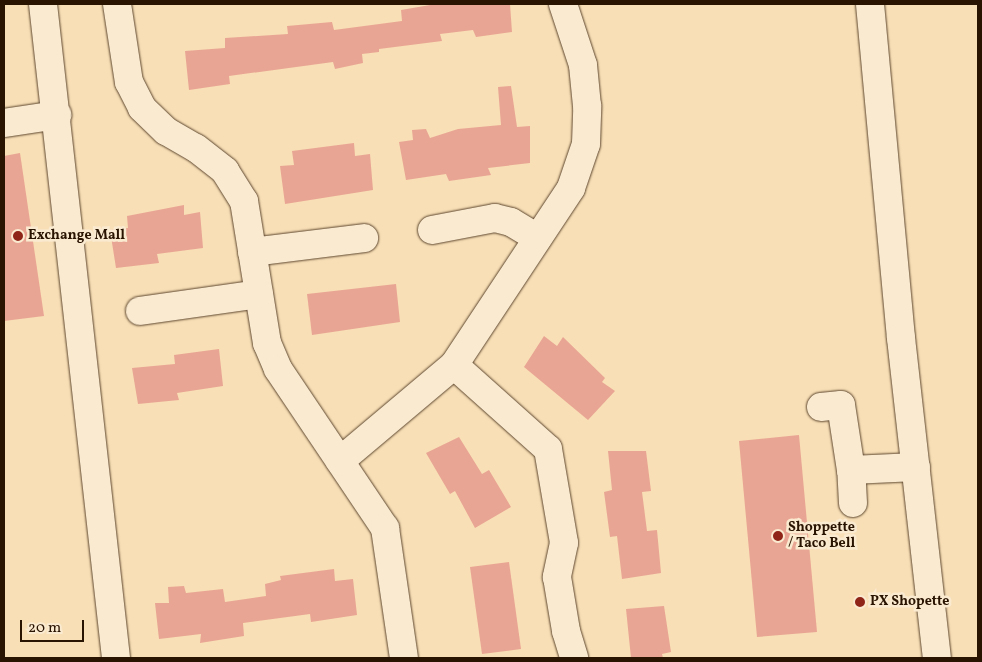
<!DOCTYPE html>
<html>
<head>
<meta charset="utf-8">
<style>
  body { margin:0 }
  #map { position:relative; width:982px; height:662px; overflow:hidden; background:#f8dfb6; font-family:Vollkorn,serif }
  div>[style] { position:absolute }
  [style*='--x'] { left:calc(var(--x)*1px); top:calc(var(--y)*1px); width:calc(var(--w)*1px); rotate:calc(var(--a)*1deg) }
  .building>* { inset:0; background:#e9a593 }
  .roads { filter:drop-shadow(0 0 1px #5d462e) drop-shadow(0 0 1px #5d462e) }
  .minor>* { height:28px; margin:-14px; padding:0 14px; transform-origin:14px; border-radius:14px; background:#faead0 }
  .dots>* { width:14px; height:14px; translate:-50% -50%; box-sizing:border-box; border:2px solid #faead0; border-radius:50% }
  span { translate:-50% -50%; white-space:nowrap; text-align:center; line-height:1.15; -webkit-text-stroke:5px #faead0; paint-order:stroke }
  .poi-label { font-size:14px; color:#291301; font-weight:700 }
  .left { translate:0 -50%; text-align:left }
  .frame { position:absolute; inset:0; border:5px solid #291301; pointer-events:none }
  .scale { position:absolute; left:20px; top:620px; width:64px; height:22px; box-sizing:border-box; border:2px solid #291301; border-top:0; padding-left:6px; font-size:15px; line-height:18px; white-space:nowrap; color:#291301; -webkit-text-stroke:4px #faead0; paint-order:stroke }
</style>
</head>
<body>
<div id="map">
  <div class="building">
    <i style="clip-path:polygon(436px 4px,510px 4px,512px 32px,476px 37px,473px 30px,440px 34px,442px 41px,379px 49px,379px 52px,362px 54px,363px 63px,335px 69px,333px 62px,229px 76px,230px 84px,189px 90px,185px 51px,225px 48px,225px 38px,288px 34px,287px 26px,332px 22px,334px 30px,402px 21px,401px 10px)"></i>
    <i style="clip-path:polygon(511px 86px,517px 127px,530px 126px,530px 163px,488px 168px,491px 175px,449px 181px,446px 174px,406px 180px,399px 142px,413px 140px,412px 130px,426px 129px,430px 138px,458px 129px,501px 125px,498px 87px)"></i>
    <i style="clip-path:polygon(354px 143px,355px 156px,370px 154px,373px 190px,285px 204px,280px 166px,294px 165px,292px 151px)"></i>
    <i style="clip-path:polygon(20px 153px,44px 316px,4px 321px,4px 156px)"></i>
    <i style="clip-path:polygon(184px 205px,184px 215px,200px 212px,203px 248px,157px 254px,159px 263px,116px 268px,110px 230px,128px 228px,127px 216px)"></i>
    <i style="clip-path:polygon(396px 284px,400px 322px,312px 335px,307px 294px)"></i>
    <i style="clip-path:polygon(544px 336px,557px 346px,563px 337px,605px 378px,602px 382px,615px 391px,588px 420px,524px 367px)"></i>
    <i style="clip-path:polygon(219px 349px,223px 386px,177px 393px,179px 400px,138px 404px,132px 368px,175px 364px,174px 355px)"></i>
    <i style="clip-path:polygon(799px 435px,817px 632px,757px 637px,739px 441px)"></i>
    <i style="clip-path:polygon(459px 437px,482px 474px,489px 470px,511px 507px,475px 528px,455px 491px,450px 494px,426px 453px)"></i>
    <i style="clip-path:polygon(608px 451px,646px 451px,651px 491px,642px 492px,647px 531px,657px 530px,661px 573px,622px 579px,617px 536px,610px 537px,604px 492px,612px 490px)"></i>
    <i style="clip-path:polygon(509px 562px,521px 649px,482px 654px,470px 567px)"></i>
    <i style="clip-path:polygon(334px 569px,335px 581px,353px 579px,357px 615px,311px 622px,310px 614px,243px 623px,244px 636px,200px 643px,201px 634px,159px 639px,155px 603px,169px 603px,168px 587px,184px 586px,186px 593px,223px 589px,225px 602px,266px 596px,265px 584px,281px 580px,280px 576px)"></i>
    <i style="clip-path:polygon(664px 606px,671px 652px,662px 654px,663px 658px,631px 658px,626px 609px)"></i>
  </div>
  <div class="roads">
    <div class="minor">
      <i style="--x:43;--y:4;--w:658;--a:83.63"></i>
      <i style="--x:117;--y:4;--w:79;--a:81.3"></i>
      <i style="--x:129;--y:82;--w:29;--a:63"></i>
      <i style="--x:142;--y:108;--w:33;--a:44"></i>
      <i style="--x:166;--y:131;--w:34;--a:30"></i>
      <i style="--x:196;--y:148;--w:37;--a:38"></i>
      <i style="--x:225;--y:171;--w:36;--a:58"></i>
      <i style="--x:244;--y:201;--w:144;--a:80.8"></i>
      <i style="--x:267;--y:343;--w:28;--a:67"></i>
      <i style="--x:278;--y:369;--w:192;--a:56.1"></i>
      <i style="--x:385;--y:528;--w:131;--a:81.7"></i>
      <i style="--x:870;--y:4;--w:335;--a:84.7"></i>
      <i style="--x:901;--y:338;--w:322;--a:83.6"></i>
      <i style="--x:4;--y:123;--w:54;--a:-8.6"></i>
      <i style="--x:432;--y:230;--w:64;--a:-10.8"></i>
      <i style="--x:495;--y:218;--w:16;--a:14"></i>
      <i style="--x:511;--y:222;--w:31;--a:31"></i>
      <i style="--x:252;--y:252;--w:113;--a:-7.1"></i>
      <i style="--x:140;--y:311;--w:120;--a:-8.1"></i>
      <i style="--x:454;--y:365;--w:126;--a:41.8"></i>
      <i style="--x:548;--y:449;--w:95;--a:80.3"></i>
      <i style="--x:564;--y:543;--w:35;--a:102"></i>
      <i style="--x:557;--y:577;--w:55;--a:80.5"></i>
      <i style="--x:566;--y:631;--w:28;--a:73"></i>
      <i style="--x:821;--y:407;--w:20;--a:-6"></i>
      <i style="--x:841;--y:405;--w:66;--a:81.3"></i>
      <i style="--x:340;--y:461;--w:149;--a:-40.1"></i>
      <i style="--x:454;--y:365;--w:212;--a:-56.5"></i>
      <i style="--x:571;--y:188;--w:46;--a:-71.2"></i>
      <i style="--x:586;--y:144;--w:38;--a:-88"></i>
      <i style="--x:587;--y:106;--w:41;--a:-95.6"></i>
      <i style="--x:583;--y:65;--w:64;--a:-108.2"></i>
      <i style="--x:853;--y:503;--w:33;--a:-93"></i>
      <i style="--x:851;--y:470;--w:65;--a:-2.6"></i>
    </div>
  </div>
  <div class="dots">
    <i style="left:18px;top:236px;background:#8f2418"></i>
    <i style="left:778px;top:536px;background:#8f2418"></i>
    <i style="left:860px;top:602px;background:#8f2418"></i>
  </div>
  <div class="poi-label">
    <span class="left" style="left:28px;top:236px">Exchange Mall</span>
    <span class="left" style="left:788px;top:536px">Shoppette<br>/ Taco Bell</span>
    <span class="left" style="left:870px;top:602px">PX Shopette</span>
  </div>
  <div class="frame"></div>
  <div class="scale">20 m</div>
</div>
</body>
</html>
